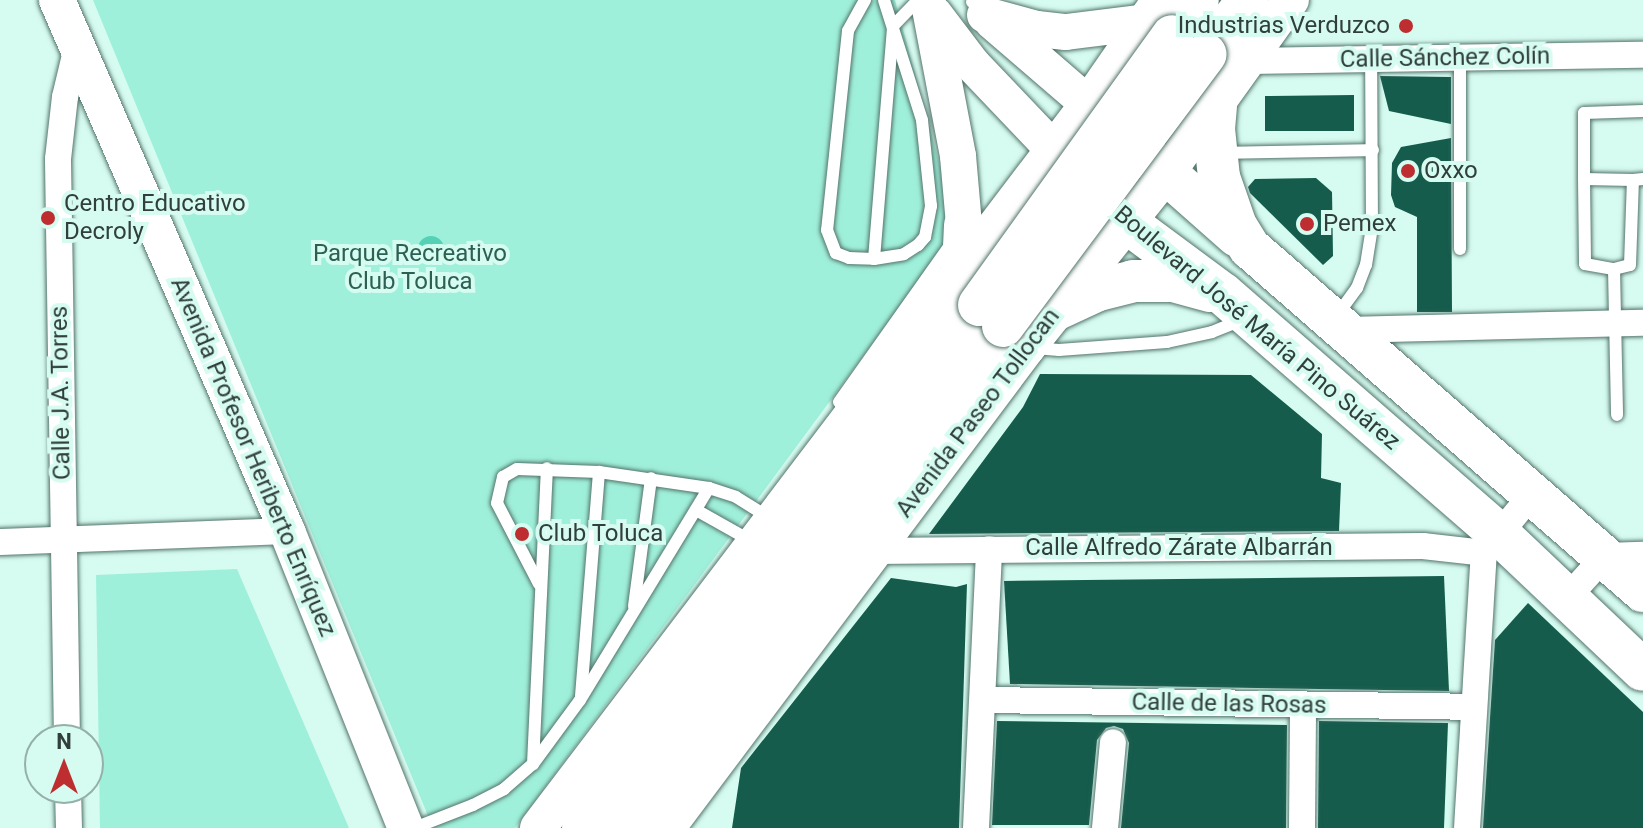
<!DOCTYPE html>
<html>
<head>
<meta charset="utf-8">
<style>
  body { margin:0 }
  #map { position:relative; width:1643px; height:828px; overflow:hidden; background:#d6fbf0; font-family:Roboto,sans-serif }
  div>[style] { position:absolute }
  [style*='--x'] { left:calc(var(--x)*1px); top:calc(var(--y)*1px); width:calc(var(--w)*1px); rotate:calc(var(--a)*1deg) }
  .green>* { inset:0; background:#9ff0da }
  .water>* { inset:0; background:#55d2b5 }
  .round { border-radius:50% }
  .building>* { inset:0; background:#165c4d }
  .roads { filter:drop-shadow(0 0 2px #53746b) drop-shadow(0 0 2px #53746b) }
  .service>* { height:12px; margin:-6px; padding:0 6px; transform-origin:6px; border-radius:6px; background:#fff }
  .minor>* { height:26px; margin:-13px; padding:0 13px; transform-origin:13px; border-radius:13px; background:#fff }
  .secondary>* { height:36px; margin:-18px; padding:0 18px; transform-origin:18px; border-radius:18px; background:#fff }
  .primary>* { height:40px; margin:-20px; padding:0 20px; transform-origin:20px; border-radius:20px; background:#fff }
  .trunk>* { height:42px; margin:-21px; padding:0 21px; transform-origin:21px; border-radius:21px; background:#fff }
  .bridges { filter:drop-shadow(0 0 2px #53746b) drop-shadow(0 0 2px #53746b) }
  .trunk-bridge>* { height:42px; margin:-21px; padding:0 21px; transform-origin:21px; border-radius:21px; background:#fff }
  .dots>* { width:22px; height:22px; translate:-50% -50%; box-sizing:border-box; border:4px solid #d6fbf0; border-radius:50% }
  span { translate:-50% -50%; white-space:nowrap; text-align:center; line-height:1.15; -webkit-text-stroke:8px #d6fbf0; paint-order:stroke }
  .poi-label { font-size:24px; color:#303f3b }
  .right { translate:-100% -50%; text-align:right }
  .left { translate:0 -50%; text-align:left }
  .street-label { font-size:24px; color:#303f3b }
  .park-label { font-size:24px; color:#2d6053 }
  .north { position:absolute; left:24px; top:724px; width:80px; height:80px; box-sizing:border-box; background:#d6fbf0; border:2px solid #94b0a8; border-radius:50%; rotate:0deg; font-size:22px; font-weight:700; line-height:32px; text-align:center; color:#303f3b }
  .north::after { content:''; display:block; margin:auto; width:28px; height:36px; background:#be2e31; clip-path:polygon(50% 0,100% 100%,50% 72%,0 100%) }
</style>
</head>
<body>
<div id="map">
  <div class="green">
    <i style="clip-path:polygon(93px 0,895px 0,948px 195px,948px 241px,515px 828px,433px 828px)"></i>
    <i style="clip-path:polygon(237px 569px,349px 828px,100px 828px,96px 575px)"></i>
  </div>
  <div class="water">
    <i class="round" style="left:418px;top:236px;width:26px;height:26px"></i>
  </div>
  <div class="building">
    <i style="clip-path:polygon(1380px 76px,1451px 77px,1451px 124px,1389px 111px)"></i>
    <i style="clip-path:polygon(1354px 95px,1354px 131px,1265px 131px,1265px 96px)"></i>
    <i style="clip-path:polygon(1451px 138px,1452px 312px,1417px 312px,1417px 217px,1395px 207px,1391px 195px,1392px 163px,1401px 147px)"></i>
    <i style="clip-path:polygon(1316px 178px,1332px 192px,1333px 256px,1323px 265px,1250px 193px,1248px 187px,1255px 179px)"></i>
    <i style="clip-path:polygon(1040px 374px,1251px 375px,1322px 434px,1321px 478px,1341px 483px,1339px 531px,929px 534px,1023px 407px)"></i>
    <i style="clip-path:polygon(1444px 576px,1449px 691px,1010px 684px,1004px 581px)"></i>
    <i style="clip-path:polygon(891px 578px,956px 587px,967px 584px,959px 828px,732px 828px,741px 768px)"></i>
    <i style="clip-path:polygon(1528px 603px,1643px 712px,1643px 828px,1483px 828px,1495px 640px)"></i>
    <i style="clip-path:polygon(997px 721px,1287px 725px,1286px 828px,1121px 828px,1129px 743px,1123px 729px,1114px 726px,1106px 728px,1097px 740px,1089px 825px,992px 825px)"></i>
    <i style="clip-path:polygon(1319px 721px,1448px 723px,1444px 828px,1318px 828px)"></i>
  </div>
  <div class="roads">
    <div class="service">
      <i style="--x:865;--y:0;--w:35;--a:119"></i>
      <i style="--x:848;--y:31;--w:200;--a:96"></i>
      <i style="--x:827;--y:230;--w:25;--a:69"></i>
      <i style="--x:836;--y:253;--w:14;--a:21"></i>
      <i style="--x:849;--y:258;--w:25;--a:2"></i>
      <i style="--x:874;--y:259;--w:30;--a:-9"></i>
      <i style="--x:904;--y:254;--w:17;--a:-33"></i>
      <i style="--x:918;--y:245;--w:11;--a:-49"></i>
      <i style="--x:925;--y:237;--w:32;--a:-79"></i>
      <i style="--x:931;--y:206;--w:86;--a:-96"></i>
      <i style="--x:922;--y:120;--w:126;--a:-107.6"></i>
      <i style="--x:972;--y:2;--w:3;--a:-45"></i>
      <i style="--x:1223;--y:153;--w:150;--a:-1.1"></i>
      <i style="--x:1584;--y:179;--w:85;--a:89.3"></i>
      <i style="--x:1585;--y:264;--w:29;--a:10"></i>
      <i style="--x:1614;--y:269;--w:16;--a:-14"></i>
      <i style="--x:1630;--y:265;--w:85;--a:-88"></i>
      <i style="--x:1633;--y:180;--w:10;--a:-6"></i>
      <i style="--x:1633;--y:180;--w:49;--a:-178.8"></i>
      <i style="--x:1584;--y:179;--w:66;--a:-90"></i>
      <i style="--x:1584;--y:113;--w:59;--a:-1.9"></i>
      <i style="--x:1460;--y:249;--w:191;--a:-90"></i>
      <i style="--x:874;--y:259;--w:234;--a:-85.3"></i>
      <i style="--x:893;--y:26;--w:36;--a:-46"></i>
      <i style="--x:1614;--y:269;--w:146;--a:88.8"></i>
      <i style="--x:1338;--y:314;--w:32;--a:-54"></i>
      <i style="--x:1357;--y:288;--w:25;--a:-69"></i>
      <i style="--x:1366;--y:265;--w:38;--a:-81"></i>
      <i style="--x:1372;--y:227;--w:167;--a:-90.3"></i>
      <i style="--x:1035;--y:348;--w:24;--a:5"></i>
      <i style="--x:1059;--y:350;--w:108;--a:-4.2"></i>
      <i style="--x:1167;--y:342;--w:46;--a:-12.5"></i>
      <i style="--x:1212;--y:332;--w:31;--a:-22"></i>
      <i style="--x:839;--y:402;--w:194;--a:-54.7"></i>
      <i style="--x:696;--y:510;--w:65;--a:29.3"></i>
      <i style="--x:539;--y:584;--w:91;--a:-117.4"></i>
      <i style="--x:497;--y:503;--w:27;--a:-77"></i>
      <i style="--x:503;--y:477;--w:16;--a:-30"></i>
      <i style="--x:517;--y:469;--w:82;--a:2.1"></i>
      <i style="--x:599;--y:472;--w:111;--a:8.3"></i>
      <i style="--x:709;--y:488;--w:28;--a:18"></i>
      <i style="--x:736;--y:497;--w:39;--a:32"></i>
      <i style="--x:634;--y:606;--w:129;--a:-82.4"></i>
      <i style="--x:581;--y:696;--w:225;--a:-85.4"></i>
      <i style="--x:533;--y:764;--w:296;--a:-87.3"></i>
      <i style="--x:414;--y:828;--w:63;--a:-21.3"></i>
      <i style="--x:473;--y:805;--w:35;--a:-27"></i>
      <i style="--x:504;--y:789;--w:38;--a:-41"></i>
      <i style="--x:533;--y:764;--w:79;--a:-53.7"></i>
      <i style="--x:580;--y:700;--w:248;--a:-58.7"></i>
    </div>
    <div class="minor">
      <i style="--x:1246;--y:61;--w:397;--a:-0.9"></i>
      <i style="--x:1346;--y:330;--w:297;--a:-1.4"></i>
      <i style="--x:0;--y:542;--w:287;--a:-2.2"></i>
      <i style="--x:873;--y:551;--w:550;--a:-0.52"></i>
      <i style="--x:1423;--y:546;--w:61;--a:6.5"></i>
      <i style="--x:1567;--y:598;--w:57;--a:-47.9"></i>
      <i style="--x:1605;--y:556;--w:38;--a:-2"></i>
      <i style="--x:984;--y:700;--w:489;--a:0.8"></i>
      <i style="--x:67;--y:740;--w:581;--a:-90.89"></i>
      <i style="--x:58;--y:159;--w:62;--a:-83.6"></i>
      <i style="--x:65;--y:97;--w:51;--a:-76.5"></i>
      <i style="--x:68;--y:788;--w:40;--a:88.6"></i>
      <i style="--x:976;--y:828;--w:279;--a:-87.3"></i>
      <i style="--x:1105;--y:828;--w:86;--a:-84.7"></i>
      <i style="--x:1302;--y:828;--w:123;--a:-89.5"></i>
      <i style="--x:1467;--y:828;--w:276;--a:-86.5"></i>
      <i style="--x:1484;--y:553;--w:76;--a:-50.9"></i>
    </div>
    <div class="secondary">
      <i style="--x:57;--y:0;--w:579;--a:66.58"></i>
      <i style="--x:287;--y:531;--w:320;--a:68.2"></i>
      <i style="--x:930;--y:9;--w:150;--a:79.2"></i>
      <i style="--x:958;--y:156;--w:69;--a:85"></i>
      <i style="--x:935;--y:15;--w:61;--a:52.9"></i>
      <i style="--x:972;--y:64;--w:117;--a:46.4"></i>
      <i style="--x:985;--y:15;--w:54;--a:15.1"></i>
      <i style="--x:1037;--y:29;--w:29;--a:6"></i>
      <i style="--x:1066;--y:32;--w:81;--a:-7.1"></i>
      <i style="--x:992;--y:21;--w:127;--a:40.8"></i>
      <i style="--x:538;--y:828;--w:909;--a:-52.78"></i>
      <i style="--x:1088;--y:104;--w:126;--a:-55.3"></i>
      <i style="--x:667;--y:828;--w:600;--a:-53.13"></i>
      <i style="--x:1027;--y:348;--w:224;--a:-51.3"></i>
      <i style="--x:1167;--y:173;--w:213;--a:-54.4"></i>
    </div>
    <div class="primary">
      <i style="--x:962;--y:268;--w:43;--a:-87.3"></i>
    </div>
    <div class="trunk">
      <i style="--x:1172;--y:36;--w:44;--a:-54.2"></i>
      <i style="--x:1206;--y:54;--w:68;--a:-52.1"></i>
      <i style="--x:1088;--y:104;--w:199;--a:41.5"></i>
      <i style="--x:1216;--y:106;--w:23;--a:95"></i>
      <i style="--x:1214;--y:129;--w:48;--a:84.1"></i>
      <i style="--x:1219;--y:177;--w:52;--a:70.9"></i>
      <i style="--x:1236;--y:226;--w:26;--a:58"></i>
      <i style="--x:1250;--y:248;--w:522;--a:41.11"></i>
      <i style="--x:1053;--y:149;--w:103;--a:45"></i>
      <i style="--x:1126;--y:222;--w:121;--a:36.6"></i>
      <i style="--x:1223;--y:294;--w:364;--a:41"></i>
      <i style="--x:1498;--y:533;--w:199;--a:43.4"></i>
      <i style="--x:1055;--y:310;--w:47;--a:-24.9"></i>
      <i style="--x:1098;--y:290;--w:36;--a:-14"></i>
      <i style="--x:1133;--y:281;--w:40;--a:0"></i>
      <i style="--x:1173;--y:281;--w:39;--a:15"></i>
      <i style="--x:583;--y:828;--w:656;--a:-52.87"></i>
      <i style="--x:629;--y:828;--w:626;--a:-53.31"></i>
    </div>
  </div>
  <div class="bridges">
    <div class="trunk-bridge">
      <i style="--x:979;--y:305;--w:331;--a:-54.3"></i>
      <i style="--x:1003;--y:326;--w:339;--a:-53.3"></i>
    </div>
  </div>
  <div class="dots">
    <i style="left:1406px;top:26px;background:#be2e31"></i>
    <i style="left:1408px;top:171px;background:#be2e31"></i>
    <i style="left:48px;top:218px;background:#be2e31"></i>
    <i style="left:1307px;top:224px;background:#be2e31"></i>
    <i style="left:522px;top:534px;background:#be2e31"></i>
  </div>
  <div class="poi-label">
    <span class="right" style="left:1390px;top:26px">Industrias Verduzco</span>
    <span class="left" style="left:1424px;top:171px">Oxxo</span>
    <span class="left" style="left:64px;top:218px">Centro Educativo<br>Decroly</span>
    <span class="left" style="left:1323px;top:224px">Pemex</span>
    <span class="left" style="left:538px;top:534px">Club Toluca</span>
  </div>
  <div class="street-label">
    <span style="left:1445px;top:58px;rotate:-1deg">Calle Sánchez Colín</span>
    <span style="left:1257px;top:328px;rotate:40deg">Boulevard José María Pino Suárez</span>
    <span style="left:61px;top:393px;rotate:-91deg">Calle J.A. Torres</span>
    <span style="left:978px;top:413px;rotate:-53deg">Avenida Paseo Tollocan</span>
    <span style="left:253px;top:457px;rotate:67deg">Avenida Profesor Heriberto Enríquez</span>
    <span style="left:1179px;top:548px">Calle Alfredo Zárate Albarrán</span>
    <span style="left:1229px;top:704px;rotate:1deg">Calle de las Rosas</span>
  </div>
  <div class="park-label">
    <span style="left:410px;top:268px">Parque Recreativo<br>Club Toluca</span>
  </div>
  <div class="north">N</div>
</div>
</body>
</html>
